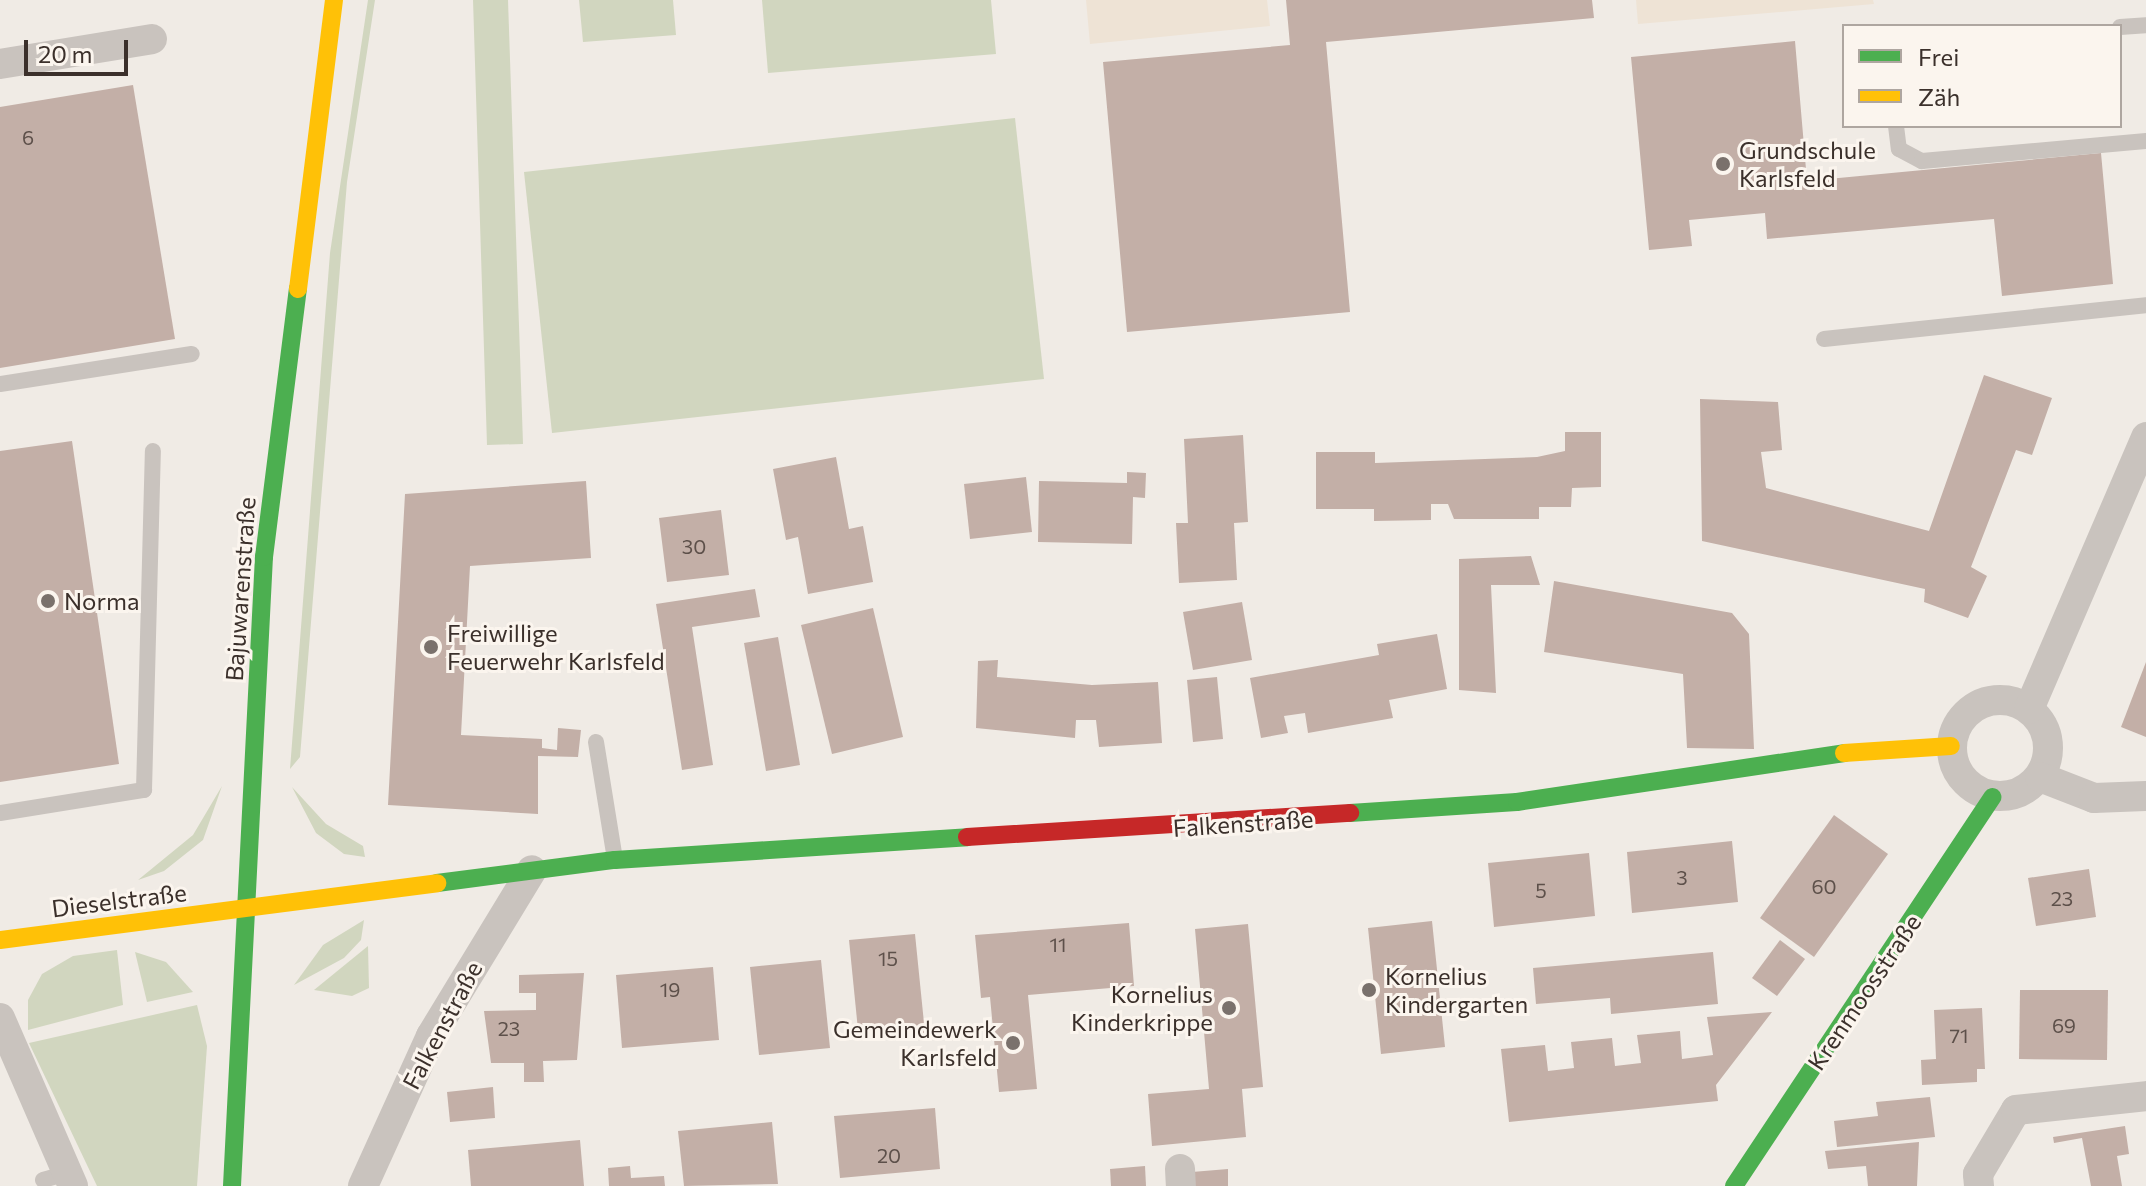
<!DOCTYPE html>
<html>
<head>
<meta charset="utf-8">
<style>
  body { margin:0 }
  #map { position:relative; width:2146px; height:1186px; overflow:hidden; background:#f0ebe5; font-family:Commissioner,sans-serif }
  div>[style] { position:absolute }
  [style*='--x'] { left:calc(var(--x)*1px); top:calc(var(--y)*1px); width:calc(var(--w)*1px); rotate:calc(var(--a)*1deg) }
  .green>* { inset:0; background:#d1d6bf }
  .plaza>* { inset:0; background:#eee3d5 }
  .building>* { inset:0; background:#c3afa7 }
  .lane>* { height:16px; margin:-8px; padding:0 8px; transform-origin:8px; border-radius:8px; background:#c9c3be }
  .street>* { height:30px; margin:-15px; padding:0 15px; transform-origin:15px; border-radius:15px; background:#c9c3be }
  .street>.ring { margin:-15px; padding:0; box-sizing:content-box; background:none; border:30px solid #c9c3be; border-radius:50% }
  .fast>* { height:18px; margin:-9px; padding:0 9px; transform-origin:9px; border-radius:9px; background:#4caf50 }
  .slow>* { height:18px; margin:-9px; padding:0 9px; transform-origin:9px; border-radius:9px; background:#ffc107 }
  .jam>* { height:18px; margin:-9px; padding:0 9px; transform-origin:9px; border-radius:9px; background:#c62828 }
  .dots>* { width:22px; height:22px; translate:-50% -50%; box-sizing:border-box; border:4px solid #fbf5ee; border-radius:50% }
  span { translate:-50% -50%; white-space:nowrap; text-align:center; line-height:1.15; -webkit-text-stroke:6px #fbf5ee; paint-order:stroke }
  .number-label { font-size:20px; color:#5d504a }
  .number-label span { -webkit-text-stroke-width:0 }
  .poi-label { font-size:24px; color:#3b302b }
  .left { translate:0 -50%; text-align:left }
  .right { translate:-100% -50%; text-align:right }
  .street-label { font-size:24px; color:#3b302b }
  .legend { position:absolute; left:1842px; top:24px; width:280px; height:104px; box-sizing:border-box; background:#fbf5ee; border:2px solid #aea6a0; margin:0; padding:10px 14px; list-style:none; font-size:24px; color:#3b302b }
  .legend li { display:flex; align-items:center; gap:16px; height:40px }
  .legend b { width:40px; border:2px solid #aea6a0 }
  .scale { position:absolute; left:24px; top:40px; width:104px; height:36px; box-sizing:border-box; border:4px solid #3b302b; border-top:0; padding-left:10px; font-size:24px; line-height:28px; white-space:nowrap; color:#3b302b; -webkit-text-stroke:6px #fbf5ee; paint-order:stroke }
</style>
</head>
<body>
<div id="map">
  <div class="green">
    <i style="clip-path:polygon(368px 0,375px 0,347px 182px,300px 757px,290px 769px,330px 253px)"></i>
    <i style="clip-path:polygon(473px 0,508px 0,523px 444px,487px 445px)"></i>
    <i style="clip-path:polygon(579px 0,673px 0,676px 35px,583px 42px)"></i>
    <i style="clip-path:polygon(762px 0,991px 0,996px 54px,768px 73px)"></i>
    <i style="clip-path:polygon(1015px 118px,1044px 379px,552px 433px,524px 172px)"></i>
    <i style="clip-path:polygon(222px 786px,203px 840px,164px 871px,138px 880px,193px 835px)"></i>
    <i style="clip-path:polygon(292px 787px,326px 824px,363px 846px,365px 857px,344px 854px,316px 833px)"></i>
    <i style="clip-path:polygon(364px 920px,361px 940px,344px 958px,294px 985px,323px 945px)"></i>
    <i style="clip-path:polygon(368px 946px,369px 988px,352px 996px,314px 990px)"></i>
    <i style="clip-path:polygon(117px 950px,123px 1005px,28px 1030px,28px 1000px,42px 974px,73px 956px)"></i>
    <i style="clip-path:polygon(135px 952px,166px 962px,193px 992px,147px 1002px)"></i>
    <i style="clip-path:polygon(197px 1005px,207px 1046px,197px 1186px,97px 1186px,29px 1043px)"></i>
  </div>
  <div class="plaza">
    <i style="clip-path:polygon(1086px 0,1267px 0,1270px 26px,1090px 44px)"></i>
    <i style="clip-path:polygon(1636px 0,1873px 0,1874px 4px,1638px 24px)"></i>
  </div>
  <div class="building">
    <i style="clip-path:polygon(1286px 0,1592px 0,1594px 18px,1326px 42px,1350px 312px,1127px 332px,1103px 62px,1290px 45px)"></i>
    <i style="clip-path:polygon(1795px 41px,1807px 181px,2101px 153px,2113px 284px,2002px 296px,1994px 219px,1767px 239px,1765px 213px,1689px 220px,1692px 246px,1649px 250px,1631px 57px)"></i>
    <i style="clip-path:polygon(133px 85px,175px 339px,0 368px,0 107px)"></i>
    <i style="clip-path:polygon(1984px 375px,2052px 398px,2032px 455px,2016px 450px,1971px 567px,1987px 576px,1968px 618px,1924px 602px,1925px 589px,1702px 541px,1700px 399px,1778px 402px,1782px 450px,1761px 452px,1766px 488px,1929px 531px)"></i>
    <i style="clip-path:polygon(1565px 432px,1601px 432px,1601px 487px,1572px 488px,1571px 507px,1539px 507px,1539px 519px,1454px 519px,1448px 504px,1431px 504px,1431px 520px,1374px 521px,1374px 509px,1316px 509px,1316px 452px,1375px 452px,1375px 463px,1537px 457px,1565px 451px)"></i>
    <i style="clip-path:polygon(1243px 435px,1248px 522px,1234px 523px,1237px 580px,1179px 583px,1176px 523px,1188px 523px,1184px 439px)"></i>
    <i style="clip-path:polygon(72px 441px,119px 764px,0 782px,0 451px)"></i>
    <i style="clip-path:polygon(836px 457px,849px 529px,863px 526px,873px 582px,808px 594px,798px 537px,786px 540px,773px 469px)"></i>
    <i style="clip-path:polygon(1127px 472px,1146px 473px,1145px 498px,1133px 497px,1132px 544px,1038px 542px,1039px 481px,1127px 483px)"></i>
    <i style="clip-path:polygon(1026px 477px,1032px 532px,970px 539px,964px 484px)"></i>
    <i style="clip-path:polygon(586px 481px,591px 558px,470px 566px,461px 735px,542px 739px,542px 748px,557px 750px,558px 728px,581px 730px,578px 757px,538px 756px,538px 814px,388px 805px,405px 494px)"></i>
    <i style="clip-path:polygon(721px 510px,729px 575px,667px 582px,659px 518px)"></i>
    <i style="clip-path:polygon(1531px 556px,1540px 585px,1491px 585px,1496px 693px,1459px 690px,1459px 559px)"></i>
    <i style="clip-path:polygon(1554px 581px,1732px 613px,1749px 634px,1754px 749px,1687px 748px,1683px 674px,1544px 652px)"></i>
    <i style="clip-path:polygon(755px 589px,760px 617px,692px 627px,713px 765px,682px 770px,656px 604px)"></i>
    <i style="clip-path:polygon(1242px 602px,1252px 660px,1193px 670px,1183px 612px)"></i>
    <i style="clip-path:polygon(873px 608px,903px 737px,832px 754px,801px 625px)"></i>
    <i style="clip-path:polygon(1437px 634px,1447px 689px,1389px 700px,1393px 718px,1308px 733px,1305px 713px,1284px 716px,1288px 733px,1261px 738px,1250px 678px,1379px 655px,1377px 644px)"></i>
    <i style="clip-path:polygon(778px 637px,800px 765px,766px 771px,744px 643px)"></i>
    <i style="clip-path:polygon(998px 660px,997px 677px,1092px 685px,1158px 682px,1162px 743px,1099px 747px,1096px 720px,1076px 720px,1075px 738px,976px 728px,978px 661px)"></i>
    <i style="clip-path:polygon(2146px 662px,2146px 737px,2121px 727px)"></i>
    <i style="clip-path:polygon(1217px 677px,1223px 739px,1193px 742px,1187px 680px)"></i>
    <i style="clip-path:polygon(1834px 815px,1888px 854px,1814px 957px,1760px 918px)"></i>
    <i style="clip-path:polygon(1732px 841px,1738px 902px,1632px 913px,1627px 852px)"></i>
    <i style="clip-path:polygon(1589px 853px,1595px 916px,1494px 927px,1488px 863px)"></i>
    <i style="clip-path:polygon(2089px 869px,2096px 917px,2036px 926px,2028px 878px)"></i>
    <i style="clip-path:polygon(1432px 921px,1445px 1047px,1381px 1054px,1368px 928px)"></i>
    <i style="clip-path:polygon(1129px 923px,1134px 986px,1028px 995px,1037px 1089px,999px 1092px,990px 997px,981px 998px,975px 935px)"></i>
    <i style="clip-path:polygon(1248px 924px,1263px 1087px,1242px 1089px,1246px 1137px,1152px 1146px,1148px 1094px,1209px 1089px,1195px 929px)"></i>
    <i style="clip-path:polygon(915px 934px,925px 1033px,859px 1040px,849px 940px)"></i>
    <i style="clip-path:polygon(1780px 940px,1805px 959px,1777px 996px,1752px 978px)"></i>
    <i style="clip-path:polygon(1713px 952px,1718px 1004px,1611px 1014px,1610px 998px,1536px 1004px,1533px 968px)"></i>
    <i style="clip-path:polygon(821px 960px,830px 1048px,759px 1055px,750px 967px)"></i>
    <i style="clip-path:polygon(713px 967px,719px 1040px,622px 1048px,616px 975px)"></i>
    <i style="clip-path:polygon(584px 973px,577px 1060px,543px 1061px,544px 1082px,524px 1082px,524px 1063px,491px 1063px,484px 1011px,536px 1010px,536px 993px,519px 993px,519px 975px)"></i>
    <i style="clip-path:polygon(2020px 990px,2108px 990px,2107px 1060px,2019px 1059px)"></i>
    <i style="clip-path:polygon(1982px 1008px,1985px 1069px,1977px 1069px,1977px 1082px,1922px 1085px,1921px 1060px,1936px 1059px,1934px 1010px)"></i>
    <i style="clip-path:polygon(1772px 1012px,1716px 1085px,1718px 1101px,1509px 1122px,1501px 1049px,1545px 1045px,1548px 1071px,1574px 1068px,1571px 1042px,1612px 1038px,1615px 1066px,1641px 1063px,1637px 1035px,1680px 1031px,1682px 1059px,1713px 1055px,1707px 1017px)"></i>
    <i style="clip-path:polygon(493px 1087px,495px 1118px,450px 1122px,447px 1092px)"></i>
    <i style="clip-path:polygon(1930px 1097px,1935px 1137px,1837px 1147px,1834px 1121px,1878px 1116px,1876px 1102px)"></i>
    <i style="clip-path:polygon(935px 1108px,940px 1169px,840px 1178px,834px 1116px)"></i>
    <i style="clip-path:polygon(772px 1122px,778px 1184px,684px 1186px,678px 1131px)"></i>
    <i style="clip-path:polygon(2125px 1126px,2129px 1154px,2117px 1156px,2122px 1186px,2091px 1186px,2082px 1138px,2054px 1143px,2053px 1137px)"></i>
    <i style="clip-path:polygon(580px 1140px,584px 1186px,471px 1186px,468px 1150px)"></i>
    <i style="clip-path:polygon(1919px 1142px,1917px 1186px,1868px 1186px,1866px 1166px,1828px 1169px,1825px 1151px)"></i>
    <i style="clip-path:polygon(630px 1166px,631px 1178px,664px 1176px,665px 1186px,609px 1186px,608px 1168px)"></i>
    <i style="clip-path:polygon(1145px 1166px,1146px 1186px,1111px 1186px,1110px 1169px)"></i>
    <i style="clip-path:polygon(1228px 1169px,1228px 1186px,1192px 1186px,1192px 1172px)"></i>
  </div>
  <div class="lane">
    <i style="--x:2120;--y:27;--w:26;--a:-4"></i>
    <i style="--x:1896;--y:126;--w:23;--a:83"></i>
    <i style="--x:1899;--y:149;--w:26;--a:28"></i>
    <i style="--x:1922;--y:161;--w:225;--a:-5.1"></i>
    <i style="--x:1824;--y:339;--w:324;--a:-6"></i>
    <i style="--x:0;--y:384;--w:194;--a:-8.9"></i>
    <i style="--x:596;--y:742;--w:119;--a:80.8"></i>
    <i style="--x:0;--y:813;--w:146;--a:-9.1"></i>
    <i style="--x:144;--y:790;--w:339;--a:-88.5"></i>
    <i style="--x:43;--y:1180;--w:26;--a:-16"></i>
  </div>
  <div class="street">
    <i style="--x:0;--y:64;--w:154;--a:-9.3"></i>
    <i class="ring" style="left:1952px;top:700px;width:66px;height:66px"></i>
    <i style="--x:2029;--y:709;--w:296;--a:-66.7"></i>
    <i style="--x:2040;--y:777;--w:58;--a:21.3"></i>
    <i style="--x:2094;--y:798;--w:52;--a:-2.2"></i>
    <i style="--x:0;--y:1018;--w:183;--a:66.5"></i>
    <i style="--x:1180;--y:1169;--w:17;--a:87"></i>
    <i style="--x:363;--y:1186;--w:165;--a:-65.6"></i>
    <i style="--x:431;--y:1036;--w:194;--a:-58.7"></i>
    <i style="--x:1979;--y:1186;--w:12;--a:-95"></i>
    <i style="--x:1978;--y:1174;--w:74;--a:-59.3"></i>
    <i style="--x:2016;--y:1110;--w:131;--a:-6.1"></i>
  </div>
  <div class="fast">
    <i style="--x:1350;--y:813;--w:167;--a:-3.8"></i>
    <i style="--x:1517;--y:802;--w:331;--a:-8.5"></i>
    <i style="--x:437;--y:883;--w:179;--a:-7.4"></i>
    <i style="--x:615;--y:860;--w:353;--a:-3.7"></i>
    <i style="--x:232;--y:1186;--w:630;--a:-87.09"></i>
    <i style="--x:264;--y:557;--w:270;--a:-82.8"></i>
    <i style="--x:1734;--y:1186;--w:467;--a:-56.4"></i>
  </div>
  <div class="slow">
    <i style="--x:298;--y:289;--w:291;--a:-82.9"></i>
    <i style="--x:1844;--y:753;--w:107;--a:-3.7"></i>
    <i style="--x:0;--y:940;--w:441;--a:-7.4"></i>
  </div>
  <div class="jam">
    <i style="--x:967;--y:837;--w:384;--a:-3.6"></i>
  </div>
  <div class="dots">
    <i style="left:1723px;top:164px;background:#7a716c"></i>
    <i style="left:48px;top:601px;background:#7a716c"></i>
    <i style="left:431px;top:647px;background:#7a716c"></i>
    <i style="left:1369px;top:990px;background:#7a716c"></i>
    <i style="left:1229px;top:1008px;background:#7a716c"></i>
    <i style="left:1013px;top:1043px;background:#7a716c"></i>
  </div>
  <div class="number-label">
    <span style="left:28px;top:137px">6</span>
    <span style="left:694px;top:546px">30</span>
    <span style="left:1682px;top:877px">3</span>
    <span style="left:1824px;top:886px">60</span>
    <span style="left:1541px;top:890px">5</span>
    <span style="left:2062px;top:898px">23</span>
    <span style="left:1058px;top:944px">11</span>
    <span style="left:888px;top:958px">15</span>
    <span style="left:670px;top:989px">19</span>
    <span style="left:2064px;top:1025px">69</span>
    <span style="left:509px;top:1028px">23</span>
    <span style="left:1959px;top:1035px">71</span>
    <span style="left:889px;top:1155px">20</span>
  </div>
  <div class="poi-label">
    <span class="left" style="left:1739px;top:164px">Grundschule<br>Karlsfeld</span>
    <span class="left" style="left:64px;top:601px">Norma</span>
    <span class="left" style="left:447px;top:647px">Freiwillige<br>Feuerwehr Karlsfeld</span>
    <span class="left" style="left:1385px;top:990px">Kornelius<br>Kindergarten</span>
    <span class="right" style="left:1213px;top:1008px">Kornelius<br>Kinderkrippe</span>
    <span class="right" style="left:997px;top:1043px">Gemeindewerk<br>Karlsfeld</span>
  </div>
  <div class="street-label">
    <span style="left:240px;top:589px;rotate:-86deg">Bajuwarenstraße</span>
    <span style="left:1243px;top:823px;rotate:-4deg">Falkenstraße</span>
    <span style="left:119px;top:900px;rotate:-7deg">Dieselstraße</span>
    <span style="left:1864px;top:992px;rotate:-56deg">Krenmoosstraße</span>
    <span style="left:442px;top:1025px;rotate:-62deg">Falkenstraße</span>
  </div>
  <ul class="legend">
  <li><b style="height:10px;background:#4caf50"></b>Frei</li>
  <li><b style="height:10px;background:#ffc107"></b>Zäh</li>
  </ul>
  <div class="scale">20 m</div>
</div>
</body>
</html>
